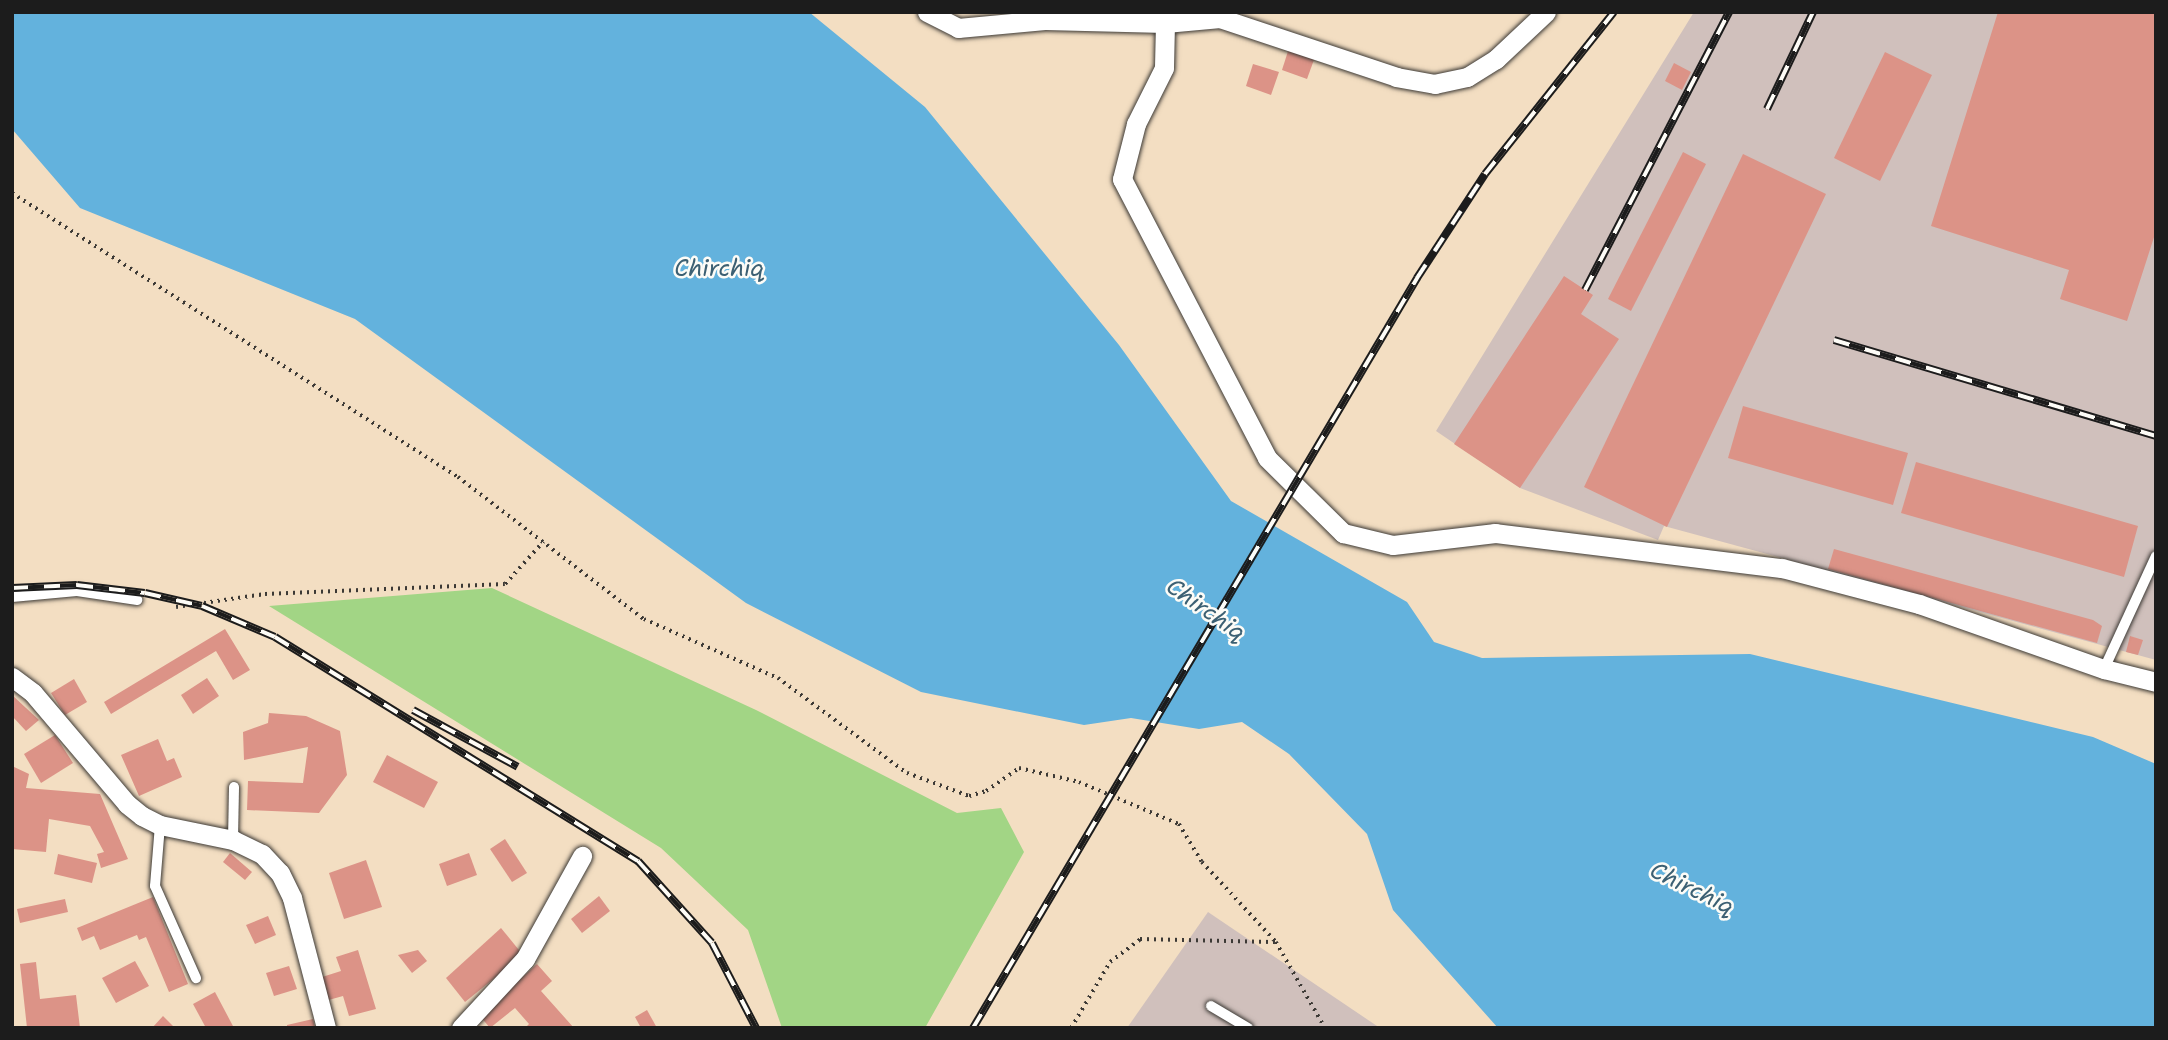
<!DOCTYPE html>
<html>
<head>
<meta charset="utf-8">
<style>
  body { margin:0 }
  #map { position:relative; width:2168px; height:1040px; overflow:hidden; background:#f3dec2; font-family:"Shantell Sans",sans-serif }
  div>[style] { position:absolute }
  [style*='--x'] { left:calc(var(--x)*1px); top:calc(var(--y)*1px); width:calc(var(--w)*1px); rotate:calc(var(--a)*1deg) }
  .industrial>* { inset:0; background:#d0c0bc }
  .green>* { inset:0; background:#a2d585 }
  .water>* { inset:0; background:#63b2dd }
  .building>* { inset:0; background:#dc9387 }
  .path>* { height:3.5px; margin-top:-1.75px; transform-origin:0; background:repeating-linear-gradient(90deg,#3c3935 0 2px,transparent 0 7px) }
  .roads { filter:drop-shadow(0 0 2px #3c3935) drop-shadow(0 0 2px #3c3935) }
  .service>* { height:10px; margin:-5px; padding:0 5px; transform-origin:5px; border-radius:5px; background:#fff }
  .minor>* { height:19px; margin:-9.5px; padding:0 9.5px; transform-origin:9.5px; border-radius:9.5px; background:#fff }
  .rail>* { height:8px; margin-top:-4px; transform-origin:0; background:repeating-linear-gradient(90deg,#fdfcf7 0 16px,#1c1c1c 0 32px); box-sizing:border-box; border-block:2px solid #1c1c1c }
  span { translate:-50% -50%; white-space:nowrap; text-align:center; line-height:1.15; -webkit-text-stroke:5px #fdfcf7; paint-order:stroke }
  .water-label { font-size:23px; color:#3c6073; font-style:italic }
  .frame { position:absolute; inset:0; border:14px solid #1c1c1c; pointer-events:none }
</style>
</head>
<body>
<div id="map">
  <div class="industrial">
    <i style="clip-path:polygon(1694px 12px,2156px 12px,2156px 660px,1664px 526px,1658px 540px,1520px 488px,1436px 431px)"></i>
    <i style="clip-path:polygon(1208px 912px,1380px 1028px,1127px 1028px)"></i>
  </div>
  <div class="green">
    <i style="clip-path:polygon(492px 588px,756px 710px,957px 813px,1001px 808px,1024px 852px,925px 1028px,782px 1028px,748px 930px,661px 848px,269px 606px)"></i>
  </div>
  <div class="water">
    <i style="clip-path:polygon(12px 12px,809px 12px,925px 107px,1119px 345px,1231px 501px,1407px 602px,1434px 642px,1482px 658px,1750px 654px,2093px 737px,2156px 764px,2156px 1028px,1498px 1028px,1393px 910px,1367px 834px,1289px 754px,1242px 722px,1199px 729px,1131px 718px,1084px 725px,921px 692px,746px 603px,355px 319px,80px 208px,12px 129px)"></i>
  </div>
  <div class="building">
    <i style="clip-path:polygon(1998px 12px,2156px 12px,2156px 231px,2127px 321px,2060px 299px,2069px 270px,1931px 226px)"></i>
    <i style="clip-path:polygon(1289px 48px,1315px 57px,1307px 79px,1282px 70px)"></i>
    <i style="clip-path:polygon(1885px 52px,1932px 75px,1880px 181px,1834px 158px)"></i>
    <i style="clip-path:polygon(1674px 63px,1691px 72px,1682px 90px,1665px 81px)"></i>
    <i style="clip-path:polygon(1253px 64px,1279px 72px,1271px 95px,1246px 86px)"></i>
    <i style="clip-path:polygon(1683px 152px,1706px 164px,1631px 311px,1608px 299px)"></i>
    <i style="clip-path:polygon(1743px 154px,1826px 194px,1667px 527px,1584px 487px)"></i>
    <i style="clip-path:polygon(1564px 276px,1593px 295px,1581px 314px,1619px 339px,1520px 488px,1454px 444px)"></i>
    <i style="clip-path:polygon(1743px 406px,1908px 453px,1893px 505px,1728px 458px)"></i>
    <i style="clip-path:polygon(1916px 462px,2138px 526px,2124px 577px,1901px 513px)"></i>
    <i style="clip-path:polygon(1834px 549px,2093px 620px,2102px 626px,2097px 643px,1828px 569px)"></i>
    <i style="clip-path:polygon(225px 629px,250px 670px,233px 680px,216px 651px,111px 714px,104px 702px)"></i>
    <i style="clip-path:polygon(2130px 636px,2143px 640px,2138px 655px,2126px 652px)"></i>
    <i style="clip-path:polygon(207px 678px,219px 696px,193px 714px,181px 695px)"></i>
    <i style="clip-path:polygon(74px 679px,87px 702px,65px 715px,51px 693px)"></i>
    <i style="clip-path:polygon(12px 695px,39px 720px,26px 731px,12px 716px)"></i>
    <i style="clip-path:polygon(269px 713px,306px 716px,340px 731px,347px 775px,319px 813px,247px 810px,248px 781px,303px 783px,308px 747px,244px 760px,243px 732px,268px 723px)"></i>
    <i style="clip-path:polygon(55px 735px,73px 763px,41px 783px,24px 754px)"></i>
    <i style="clip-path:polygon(158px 739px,167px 761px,174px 758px,182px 777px,139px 796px,121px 755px)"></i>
    <i style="clip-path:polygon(387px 755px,438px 782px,424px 808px,373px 782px)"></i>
    <i style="clip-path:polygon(12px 766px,29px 774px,26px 788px,100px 794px,128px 859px,101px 868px,97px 854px,104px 852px,90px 826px,49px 819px,46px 852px,12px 849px)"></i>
    <i style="clip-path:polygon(505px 839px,527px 873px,512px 882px,490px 849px)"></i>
    <i style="clip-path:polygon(230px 853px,252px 872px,245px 880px,223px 862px)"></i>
    <i style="clip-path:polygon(469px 853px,477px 875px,447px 886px,439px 864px)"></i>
    <i style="clip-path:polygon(58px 854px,97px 863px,92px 883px,54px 874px)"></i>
    <i style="clip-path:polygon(366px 860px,382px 907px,344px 919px,329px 873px)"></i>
    <i style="clip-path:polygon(599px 896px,610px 911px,582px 933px,571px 919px)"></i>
    <i style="clip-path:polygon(153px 897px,188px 984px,169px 992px,146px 937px,139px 940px,137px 935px,100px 950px,94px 936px,82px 941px,77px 928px)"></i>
    <i style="clip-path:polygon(65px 899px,68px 912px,20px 923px,17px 909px)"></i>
    <i style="clip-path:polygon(268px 916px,276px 935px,255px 944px,246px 925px)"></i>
    <i style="clip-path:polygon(501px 928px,523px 955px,465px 1002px,446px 978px)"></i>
    <i style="clip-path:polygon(358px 950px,376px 1009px,349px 1016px,343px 996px,325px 1001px,319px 978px,341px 971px,336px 957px)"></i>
    <i style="clip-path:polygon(418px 950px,427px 961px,412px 973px,398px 955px)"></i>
    <i style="clip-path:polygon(135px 961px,149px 986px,116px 1003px,102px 978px)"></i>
    <i style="clip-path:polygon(36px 962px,40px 999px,76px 995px,80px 1028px,27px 1028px,20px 964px)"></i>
    <i style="clip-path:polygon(537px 964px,552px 981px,541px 991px,574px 1028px,525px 1028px,529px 1024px,515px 1008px,490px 1028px,480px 1016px)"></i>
    <i style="clip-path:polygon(289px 966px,297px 989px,274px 996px,266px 973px)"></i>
    <i style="clip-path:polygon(215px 992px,234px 1028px,206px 1028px,193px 1004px)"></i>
    <i style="clip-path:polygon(647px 1010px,657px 1028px,641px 1028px,635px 1017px)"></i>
    <i style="clip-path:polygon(163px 1016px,175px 1028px,152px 1028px)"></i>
    <i style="clip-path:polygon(313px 1019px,315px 1028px,287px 1028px,287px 1025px)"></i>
  </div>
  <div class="path">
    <i style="--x:12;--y:193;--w:529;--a:32.49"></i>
    <i style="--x:458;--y:477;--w:234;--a:37.4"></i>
    <i style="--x:644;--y:619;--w:146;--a:23.8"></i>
    <i style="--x:778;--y:678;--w:160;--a:36.4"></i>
    <i style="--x:907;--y:773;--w:66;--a:20.4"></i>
    <i style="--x:969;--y:796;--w:18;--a:-16"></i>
    <i style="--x:986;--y:791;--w:40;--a:-34.9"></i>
    <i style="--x:1019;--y:768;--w:62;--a:13.1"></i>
    <i style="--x:1079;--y:782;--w:108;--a:22.8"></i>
    <i style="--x:1179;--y:824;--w:44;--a:58.8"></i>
    <i style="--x:1202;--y:862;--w:109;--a:47.2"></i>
    <i style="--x:1276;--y:942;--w:99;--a:60.3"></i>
    <i style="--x:176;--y:607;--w:90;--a:-8.3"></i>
    <i style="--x:265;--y:594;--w:240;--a:-2.4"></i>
    <i style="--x:505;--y:584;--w:57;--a:-47.9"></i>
    <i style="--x:1071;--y:1028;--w:77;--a:-59.4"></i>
    <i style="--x:1110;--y:962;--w:38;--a:-37"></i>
    <i style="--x:1140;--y:939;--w:135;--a:1.3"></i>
  </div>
  <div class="roads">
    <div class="service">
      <i style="--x:12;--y:597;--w:65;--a:-5.3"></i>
      <i style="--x:77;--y:591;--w:61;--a:8.5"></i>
      <i style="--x:2104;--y:669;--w:124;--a:-65.3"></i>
      <i style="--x:160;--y:825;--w:61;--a:94.7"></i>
      <i style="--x:155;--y:886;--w:101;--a:66"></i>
      <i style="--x:233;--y:840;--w:53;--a:-88.9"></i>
      <i style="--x:1211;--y:1006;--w:43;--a:30.7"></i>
    </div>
    <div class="minor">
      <i style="--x:927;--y:12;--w:35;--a:27"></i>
      <i style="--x:958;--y:28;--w:87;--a:-5.3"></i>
      <i style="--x:1040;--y:12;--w:9;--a:58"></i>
      <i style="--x:1045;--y:20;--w:120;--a:1.4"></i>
      <i style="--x:1165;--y:23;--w:11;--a:-105"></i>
      <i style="--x:1546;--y:12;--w:69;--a:136.8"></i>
      <i style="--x:1496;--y:59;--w:34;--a:148"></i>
      <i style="--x:1467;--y:77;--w:33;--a:168"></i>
      <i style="--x:1435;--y:84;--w:39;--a:-170"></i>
      <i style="--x:1397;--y:77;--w:187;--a:-161.6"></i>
      <i style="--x:1220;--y:18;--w:55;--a:174.8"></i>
      <i style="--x:1165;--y:23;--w:45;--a:91.3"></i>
      <i style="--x:1164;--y:68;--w:63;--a:116.6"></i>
      <i style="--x:1136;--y:124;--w:57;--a:104.3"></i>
      <i style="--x:1122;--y:179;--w:314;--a:62.5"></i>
      <i style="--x:1267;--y:458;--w:107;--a:44.6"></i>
      <i style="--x:1343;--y:533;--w:51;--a:13.5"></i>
      <i style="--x:1393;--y:545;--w:103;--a:-6.7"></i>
      <i style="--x:1495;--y:533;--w:289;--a:7"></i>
      <i style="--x:1782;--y:568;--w:142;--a:14.7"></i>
      <i style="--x:1919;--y:604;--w:196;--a:19.4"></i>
      <i style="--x:2104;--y:669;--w:54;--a:14"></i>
      <i style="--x:12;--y:677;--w:26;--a:37"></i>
      <i style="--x:33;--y:693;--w:145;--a:49.7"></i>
      <i style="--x:127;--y:804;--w:19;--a:39"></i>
      <i style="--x:142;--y:816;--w:20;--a:27"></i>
      <i style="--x:160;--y:825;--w:75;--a:11.6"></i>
      <i style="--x:233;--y:840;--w:32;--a:26"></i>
      <i style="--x:262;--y:854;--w:26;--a:47"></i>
      <i style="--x:280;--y:873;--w:28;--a:64"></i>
      <i style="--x:292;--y:898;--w:134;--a:75.3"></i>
      <i style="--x:461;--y:1028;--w:94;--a:-47.2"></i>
      <i style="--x:525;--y:959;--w:118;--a:-61"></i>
    </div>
  </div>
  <div class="rail">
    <i style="--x:1767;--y:109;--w:107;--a:-64.6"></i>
    <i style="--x:1585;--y:290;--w:313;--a:-62.6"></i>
    <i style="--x:1834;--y:340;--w:336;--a:16.6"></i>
    <i style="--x:12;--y:588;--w:65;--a:-2.6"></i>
    <i style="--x:77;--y:585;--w:68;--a:6.7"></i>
    <i style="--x:145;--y:593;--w:58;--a:12.8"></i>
    <i style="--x:202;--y:606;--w:79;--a:23"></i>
    <i style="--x:275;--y:637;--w:427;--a:31.7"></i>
    <i style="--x:638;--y:861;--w:110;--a:47.9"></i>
    <i style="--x:712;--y:943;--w:96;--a:62.6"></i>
    <i style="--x:413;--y:710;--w:119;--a:28.5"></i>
    <i style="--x:973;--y:1028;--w:872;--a:-59.37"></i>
    <i style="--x:1417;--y:278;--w:124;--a:-56.8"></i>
    <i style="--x:1485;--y:174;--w:207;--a:-51.5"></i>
  </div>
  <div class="water-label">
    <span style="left:719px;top:268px">Chirchiq</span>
    <span style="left:1206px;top:609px;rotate:35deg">Chirchiq</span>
    <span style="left:1692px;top:888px;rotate:26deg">Chirchiq</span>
  </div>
  <div class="frame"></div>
</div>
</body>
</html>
